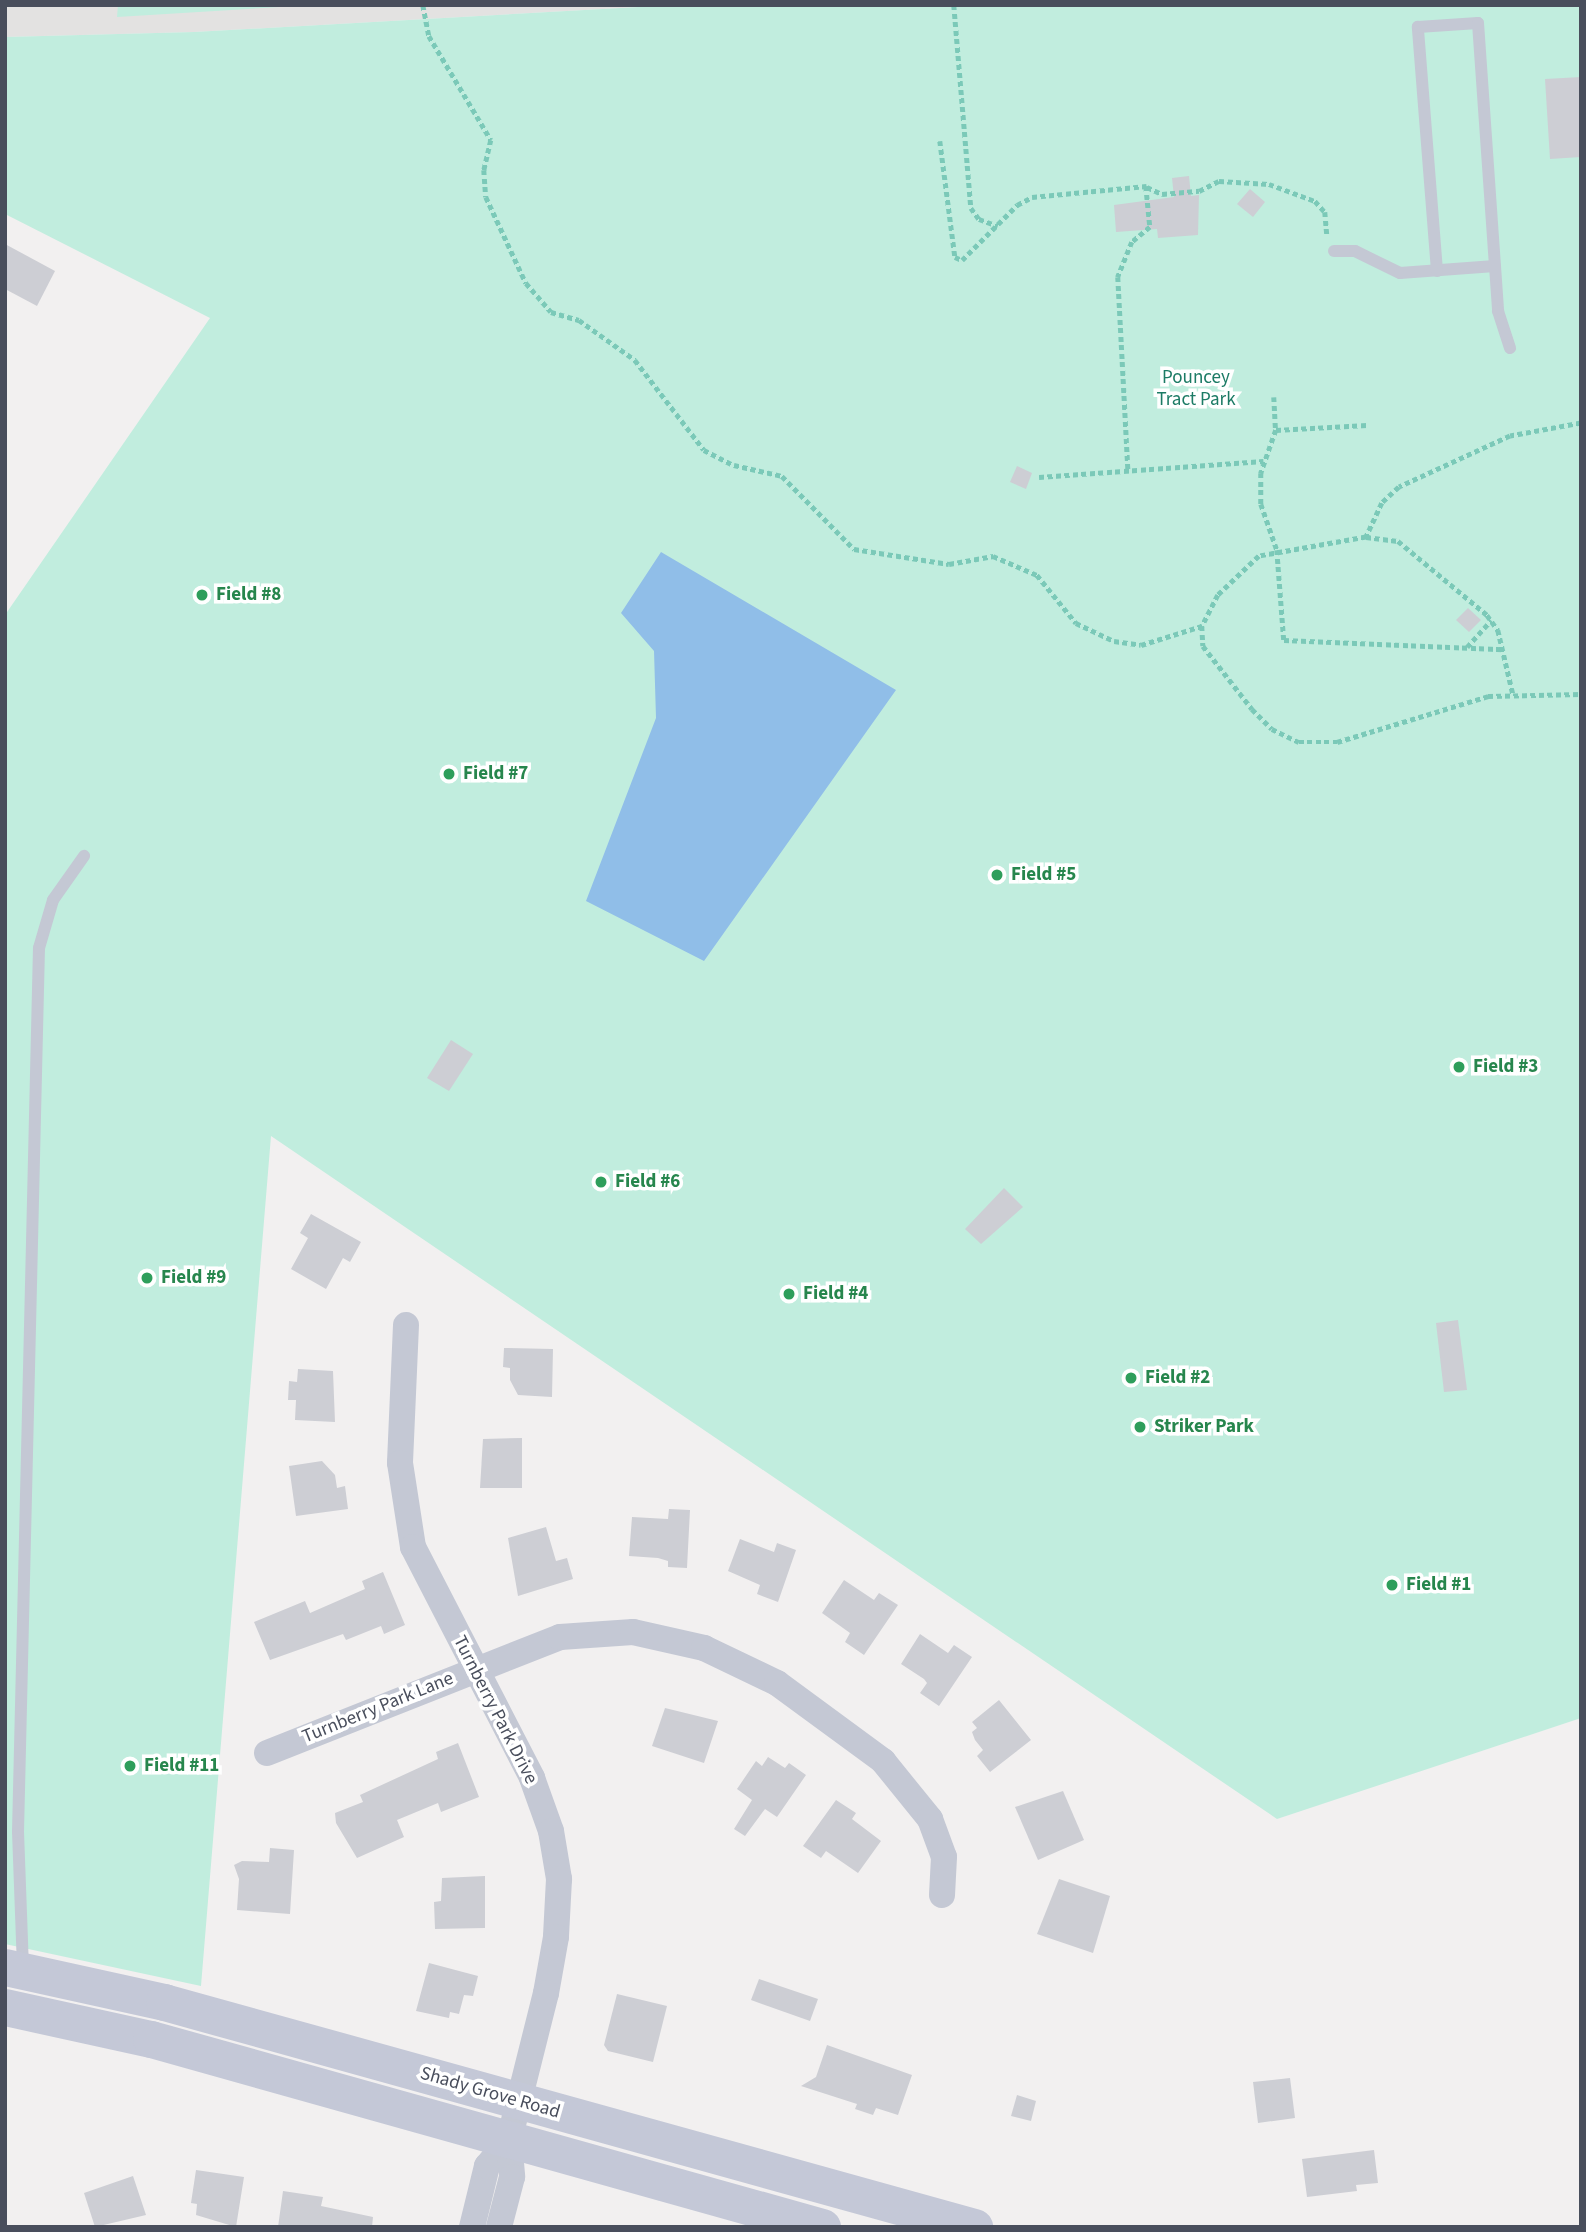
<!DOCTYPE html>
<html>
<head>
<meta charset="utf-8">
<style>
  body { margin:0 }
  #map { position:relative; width:1586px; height:2232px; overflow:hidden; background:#f2f0f0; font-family:"Source Sans 3",sans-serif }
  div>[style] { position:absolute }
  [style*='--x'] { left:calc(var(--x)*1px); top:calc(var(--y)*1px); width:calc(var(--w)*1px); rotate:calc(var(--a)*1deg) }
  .education>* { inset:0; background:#e3e2e1 }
  .green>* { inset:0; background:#c1edde }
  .water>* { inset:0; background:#90bee8 }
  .building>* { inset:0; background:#cdced4 }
  .path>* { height:4.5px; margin-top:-2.25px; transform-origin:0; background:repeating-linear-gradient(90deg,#7bc9b8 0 5px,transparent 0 8.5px) }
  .lane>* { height:12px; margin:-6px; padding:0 6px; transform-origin:6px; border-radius:6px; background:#c4c8d4 }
  .street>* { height:26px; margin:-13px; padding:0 13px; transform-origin:13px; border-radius:13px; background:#c4c8d4 }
  .secondary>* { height:37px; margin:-18.5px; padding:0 18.5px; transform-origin:18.5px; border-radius:18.5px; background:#c4c8d7 }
  .dots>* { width:19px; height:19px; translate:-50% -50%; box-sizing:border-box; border:4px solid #fff; border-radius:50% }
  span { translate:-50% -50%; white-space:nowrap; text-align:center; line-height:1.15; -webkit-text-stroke:7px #fff; paint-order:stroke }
  .park-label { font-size:19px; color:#1c7b65 }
  .leisure-label { font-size:19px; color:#27864d; font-weight:700 }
  .left { translate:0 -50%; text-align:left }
  .street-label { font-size:19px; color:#494e5c }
  .frame { position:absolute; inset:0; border:7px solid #494e5c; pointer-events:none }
</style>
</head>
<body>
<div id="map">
  <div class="education">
    <i style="clip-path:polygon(5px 5px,674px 5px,194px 32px,5px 37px)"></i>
  </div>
  <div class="green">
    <i style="clip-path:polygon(118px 5px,313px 5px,117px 17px)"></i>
    <i style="clip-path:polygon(674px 5px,1581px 5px,1581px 1718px,1277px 1819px,271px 1136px,201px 1986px,5px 1944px,5px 615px,210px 318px,5px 214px,5px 37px,194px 32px)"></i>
  </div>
  <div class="water">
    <i style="clip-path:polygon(661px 552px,896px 690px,704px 961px,586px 901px,656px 718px,654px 651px,621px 613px)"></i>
  </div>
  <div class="building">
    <i style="clip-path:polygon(1581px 77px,1581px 157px,1550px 159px,1545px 79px)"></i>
    <i style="clip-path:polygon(1189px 176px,1191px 196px,1199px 195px,1198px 235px,1158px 238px,1157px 229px,1116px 232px,1114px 205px,1174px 197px,1172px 178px)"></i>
    <i style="clip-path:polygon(1250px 189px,1265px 202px,1253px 217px,1237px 204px)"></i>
    <i style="clip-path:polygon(5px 244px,55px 271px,37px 306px,5px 289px)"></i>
    <i style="clip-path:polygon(1017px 466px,1032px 473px,1026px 489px,1010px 482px)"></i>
    <i style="clip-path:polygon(1468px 608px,1481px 620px,1469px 632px,1456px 620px)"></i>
    <i style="clip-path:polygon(451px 1040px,473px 1054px,449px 1091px,427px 1078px)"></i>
    <i style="clip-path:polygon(1004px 1188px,1023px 1207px,981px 1244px,965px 1229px)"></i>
    <i style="clip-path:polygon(311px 1214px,361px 1242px,350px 1262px,343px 1258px,326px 1289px,291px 1269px,308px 1238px,300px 1233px)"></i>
    <i style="clip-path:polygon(1458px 1320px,1467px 1390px,1444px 1392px,1436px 1323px)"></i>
    <i style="clip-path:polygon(504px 1348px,553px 1349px,552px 1397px,518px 1395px,510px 1380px,510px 1368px,503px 1367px)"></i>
    <i style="clip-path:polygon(298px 1369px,333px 1371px,335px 1422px,295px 1420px,296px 1400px,288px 1400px,289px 1381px,297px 1382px)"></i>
    <i style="clip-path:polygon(522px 1438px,522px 1488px,480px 1488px,483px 1439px)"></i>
    <i style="clip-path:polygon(322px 1461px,335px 1475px,337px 1488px,345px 1486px,348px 1509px,296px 1516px,289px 1466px)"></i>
    <i style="clip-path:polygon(669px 1509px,690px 1510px,687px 1568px,668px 1567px,668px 1561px,658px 1558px,629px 1556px,632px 1517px,668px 1519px)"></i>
    <i style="clip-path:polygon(546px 1527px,556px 1561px,567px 1558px,573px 1579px,518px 1596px,508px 1538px)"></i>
    <i style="clip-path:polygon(740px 1539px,774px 1552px,777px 1543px,796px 1550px,778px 1602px,757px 1594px,760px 1585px,728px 1571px)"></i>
    <i style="clip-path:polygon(383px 1572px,405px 1625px,384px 1634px,381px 1626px,346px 1640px,343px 1634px,270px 1660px,254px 1622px,305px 1601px,310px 1613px,365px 1589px,362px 1581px)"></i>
    <i style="clip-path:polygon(844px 1580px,874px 1600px,879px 1593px,898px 1605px,864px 1655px,845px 1642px,850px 1633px,822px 1613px)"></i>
    <i style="clip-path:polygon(920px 1634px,948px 1653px,954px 1645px,972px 1657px,939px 1706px,920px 1693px,927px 1683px,924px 1679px,901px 1664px)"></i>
    <i style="clip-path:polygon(999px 1700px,1031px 1740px,990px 1772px,977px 1756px,983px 1750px,975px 1740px,972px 1732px,977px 1728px,972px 1722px)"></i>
    <i style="clip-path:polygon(665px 1708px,718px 1721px,704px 1763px,652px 1746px)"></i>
    <i style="clip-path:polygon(458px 1743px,479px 1797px,441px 1812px,438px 1803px,397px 1820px,404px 1837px,357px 1858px,336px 1823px,335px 1813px,363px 1802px,360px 1795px,438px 1759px,436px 1752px)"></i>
    <i style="clip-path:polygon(768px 1757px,785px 1768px,789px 1763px,806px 1775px,777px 1817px,765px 1809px,745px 1836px,734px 1829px,752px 1800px,737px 1789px,756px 1761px,762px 1766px)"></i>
    <i style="clip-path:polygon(1063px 1791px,1084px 1840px,1038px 1860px,1015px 1807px)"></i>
    <i style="clip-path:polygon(836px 1800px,856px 1813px,852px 1819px,881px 1841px,858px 1873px,826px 1851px,821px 1858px,803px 1846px)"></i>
    <i style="clip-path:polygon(270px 1848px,294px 1850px,290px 1914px,237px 1910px,239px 1879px,234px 1865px,242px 1861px,269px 1862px)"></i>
    <i style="clip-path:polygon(485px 1876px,485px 1928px,435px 1929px,434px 1902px,441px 1901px,442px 1878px)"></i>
    <i style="clip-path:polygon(1059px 1879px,1110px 1896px,1093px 1953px,1037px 1934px)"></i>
    <i style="clip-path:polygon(429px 1963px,478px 1976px,473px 1996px,464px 1995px,459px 2014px,450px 2012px,449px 2018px,416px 2011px)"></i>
    <i style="clip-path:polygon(759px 1979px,818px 1999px,810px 2021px,751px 2000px)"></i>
    <i style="clip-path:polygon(617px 1994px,667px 2006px,653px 2062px,608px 2051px,604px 2045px)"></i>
    <i style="clip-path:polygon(827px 2045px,912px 2075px,898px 2115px,876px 2108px,873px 2115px,855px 2109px,857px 2104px,801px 2086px,816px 2077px)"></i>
    <i style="clip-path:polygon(1290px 2078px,1295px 2118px,1258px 2123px,1253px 2082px)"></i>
    <i style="clip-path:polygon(1017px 2095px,1036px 2101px,1031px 2121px,1011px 2116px)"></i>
    <i style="clip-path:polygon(1374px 2150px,1378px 2183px,1356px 2185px,1357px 2191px,1307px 2197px,1302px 2159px)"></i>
    <i style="clip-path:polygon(196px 2170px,244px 2177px,236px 2227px,196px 2215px,197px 2204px,191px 2203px)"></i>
    <i style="clip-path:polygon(133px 2176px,146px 2215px,95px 2227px,84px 2193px)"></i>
    <i style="clip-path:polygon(283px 2191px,323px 2197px,321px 2206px,373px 2217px,372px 2227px,278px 2227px)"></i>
  </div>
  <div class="path">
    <i style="--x:423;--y:5;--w:32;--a:79"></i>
    <i style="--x:429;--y:36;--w:121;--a:59.2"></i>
    <i style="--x:491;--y:140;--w:31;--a:103"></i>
    <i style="--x:484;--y:170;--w:27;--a:86"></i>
    <i style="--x:486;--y:197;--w:95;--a:65.1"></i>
    <i style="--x:526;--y:283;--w:38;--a:49"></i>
    <i style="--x:551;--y:312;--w:29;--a:16"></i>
    <i style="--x:579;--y:320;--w:69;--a:35.5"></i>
    <i style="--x:635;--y:360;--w:113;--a:52.5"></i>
    <i style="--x:704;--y:450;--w:34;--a:27"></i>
    <i style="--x:734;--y:465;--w:49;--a:12.9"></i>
    <i style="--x:782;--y:476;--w:103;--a:45.4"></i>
    <i style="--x:854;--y:549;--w:96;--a:9"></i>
    <i style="--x:949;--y:564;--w:45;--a:-10.3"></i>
    <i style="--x:993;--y:556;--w:48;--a:23.4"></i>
    <i style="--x:1037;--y:575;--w:62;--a:50.9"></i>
    <i style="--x:1076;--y:623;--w:42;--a:25.3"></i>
    <i style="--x:1114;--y:641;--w:27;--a:8"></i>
    <i style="--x:1141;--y:645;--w:64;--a:-17.3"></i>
    <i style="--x:954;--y:5;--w:204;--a:85.2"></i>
    <i style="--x:971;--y:208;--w:14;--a:54"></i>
    <i style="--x:979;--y:219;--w:20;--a:20"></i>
    <i style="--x:940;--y:141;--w:117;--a:82.6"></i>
    <i style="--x:955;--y:257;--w:8;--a:23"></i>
    <i style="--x:962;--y:260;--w:78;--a:-45"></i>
    <i style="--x:1017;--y:205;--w:17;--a:-28"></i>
    <i style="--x:1032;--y:197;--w:115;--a:-5.5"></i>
    <i style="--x:1146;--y:186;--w:41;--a:84.4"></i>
    <i style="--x:1150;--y:227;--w:23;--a:140"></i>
    <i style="--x:1132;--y:242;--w:38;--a:112"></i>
    <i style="--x:1118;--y:277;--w:193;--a:87"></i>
    <i style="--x:1147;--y:187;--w:17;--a:25"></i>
    <i style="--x:1162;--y:194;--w:37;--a:-5"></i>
    <i style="--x:1199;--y:191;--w:22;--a:-27"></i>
    <i style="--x:1219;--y:181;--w:50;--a:3.4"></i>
    <i style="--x:1269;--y:184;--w:49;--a:20.3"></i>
    <i style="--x:1315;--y:201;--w:15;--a:48"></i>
    <i style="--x:1325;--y:212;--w:25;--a:85"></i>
    <i style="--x:1274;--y:397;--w:33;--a:87"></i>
    <i style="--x:1276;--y:430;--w:46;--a:109.2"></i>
    <i style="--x:1261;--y:473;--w:31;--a:90"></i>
    <i style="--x:1261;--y:504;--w:49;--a:70.8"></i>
    <i style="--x:1277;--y:550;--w:90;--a:85.6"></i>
    <i style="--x:1284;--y:640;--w:219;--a:2.4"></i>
    <i style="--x:1581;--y:423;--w:72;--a:169.6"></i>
    <i style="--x:1510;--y:436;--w:122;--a:155.3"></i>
    <i style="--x:1399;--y:487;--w:23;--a:137"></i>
    <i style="--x:1382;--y:503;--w:38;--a:115"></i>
    <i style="--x:1366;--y:537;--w:109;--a:169.9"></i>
    <i style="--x:1259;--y:556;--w:57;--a:136.4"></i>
    <i style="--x:1218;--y:595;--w:35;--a:117"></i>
    <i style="--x:1202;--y:626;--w:20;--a:87"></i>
    <i style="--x:1203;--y:646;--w:80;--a:52.1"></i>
    <i style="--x:1252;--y:709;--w:28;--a:45"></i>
    <i style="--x:1272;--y:729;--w:30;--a:26"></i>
    <i style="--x:1299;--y:742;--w:38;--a:0"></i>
    <i style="--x:1337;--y:742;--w:158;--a:-16.9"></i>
    <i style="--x:1488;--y:696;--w:93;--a:-1.2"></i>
    <i style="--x:1276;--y:430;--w:91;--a:-3.1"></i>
    <i style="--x:1039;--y:477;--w:225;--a:-4.1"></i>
    <i style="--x:1366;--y:537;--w:32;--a:7"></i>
    <i style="--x:1398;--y:541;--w:116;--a:39.7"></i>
    <i style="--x:1487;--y:615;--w:19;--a:54"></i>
    <i style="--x:1498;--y:630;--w:66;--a:76.8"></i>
    <i style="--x:1467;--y:647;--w:36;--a:-48"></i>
  </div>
  <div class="lane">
    <i style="--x:1334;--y:251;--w:21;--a:0"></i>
    <i style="--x:1355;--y:251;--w:50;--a:26.1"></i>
    <i style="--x:1400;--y:273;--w:95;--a:-4.2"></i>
    <i style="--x:1437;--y:271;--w:245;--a:-94.5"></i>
    <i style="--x:1418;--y:27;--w:60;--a:-3.8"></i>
    <i style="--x:1478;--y:23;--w:289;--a:86"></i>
    <i style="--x:1498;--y:311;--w:39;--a:72"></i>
    <i style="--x:23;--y:1968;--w:136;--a:-92.1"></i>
    <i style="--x:18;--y:1832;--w:884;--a:-88.64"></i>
    <i style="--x:39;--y:948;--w:50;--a:-73.7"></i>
    <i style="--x:53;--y:900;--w:54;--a:-54.8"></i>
  </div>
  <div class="street">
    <i style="--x:406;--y:1325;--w:138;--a:92.5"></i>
    <i style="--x:400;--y:1463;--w:85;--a:81.2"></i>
    <i style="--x:413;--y:1547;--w:260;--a:62.7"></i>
    <i style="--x:532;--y:1778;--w:56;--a:70.3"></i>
    <i style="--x:551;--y:1831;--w:49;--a:80.5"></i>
    <i style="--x:559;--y:1879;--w:58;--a:93"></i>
    <i style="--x:556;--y:1937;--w:57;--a:100.1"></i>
    <i style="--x:546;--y:1993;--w:152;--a:104.1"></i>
    <i style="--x:267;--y:1753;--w:315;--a:-21.6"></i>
    <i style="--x:560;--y:1637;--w:73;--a:-3.9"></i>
    <i style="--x:633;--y:1632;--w:73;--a:12.7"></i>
    <i style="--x:704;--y:1648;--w:81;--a:25.6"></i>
    <i style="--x:777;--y:1683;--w:132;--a:36.3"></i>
    <i style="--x:883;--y:1761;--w:75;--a:51"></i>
    <i style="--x:930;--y:1819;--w:40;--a:69.8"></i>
    <i style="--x:944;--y:1857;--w:38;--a:93"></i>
    <i style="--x:472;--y:2227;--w:63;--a:-76.2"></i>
    <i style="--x:487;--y:2166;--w:34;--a:-50"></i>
    <i style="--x:509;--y:2140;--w:37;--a:85"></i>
    <i style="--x:512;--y:2177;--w:52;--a:104.6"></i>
  </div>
  <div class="secondary">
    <i style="--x:5;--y:1967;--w:163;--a:12.4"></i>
    <i style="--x:164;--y:2002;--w:841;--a:15.52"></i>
    <i style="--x:5;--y:2007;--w:149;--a:12.4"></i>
    <i style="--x:151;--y:2039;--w:697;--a:15.65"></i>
  </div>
  <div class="dots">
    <i style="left:202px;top:595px;background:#2e9e5b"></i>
    <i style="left:449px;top:774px;background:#2e9e5b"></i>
    <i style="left:997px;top:875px;background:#2e9e5b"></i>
    <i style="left:1459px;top:1067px;background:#2e9e5b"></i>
    <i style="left:601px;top:1182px;background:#2e9e5b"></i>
    <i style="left:147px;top:1278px;background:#2e9e5b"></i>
    <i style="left:789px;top:1294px;background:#2e9e5b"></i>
    <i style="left:1131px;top:1378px;background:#2e9e5b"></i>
    <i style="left:1140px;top:1427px;background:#2e9e5b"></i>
    <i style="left:1392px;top:1585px;background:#2e9e5b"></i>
    <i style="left:130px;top:1766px;background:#2e9e5b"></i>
  </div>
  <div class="park-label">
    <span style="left:1196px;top:389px">Pouncey<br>Tract Park</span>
  </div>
  <div class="leisure-label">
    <span class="left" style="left:216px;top:595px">Field #8</span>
    <span class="left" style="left:463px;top:774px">Field #7</span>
    <span class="left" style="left:1011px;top:875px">Field #5</span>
    <span class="left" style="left:1473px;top:1067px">Field #3</span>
    <span class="left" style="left:615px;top:1182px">Field #6</span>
    <span class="left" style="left:161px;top:1278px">Field #9</span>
    <span class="left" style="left:803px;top:1294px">Field #4</span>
    <span class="left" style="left:1145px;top:1378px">Field #2</span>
    <span class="left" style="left:1154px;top:1427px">Striker Park</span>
    <span class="left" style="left:1406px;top:1585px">Field #1</span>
    <span class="left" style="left:144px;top:1766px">Field #11</span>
  </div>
  <div class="street-label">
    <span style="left:378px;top:1708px;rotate:-22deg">Turnberry Park Lane</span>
    <span style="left:495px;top:1710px;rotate:63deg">Turnberry Park Drive</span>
    <span style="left:490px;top:2093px;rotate:16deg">Shady Grove Road</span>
  </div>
  <div class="frame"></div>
</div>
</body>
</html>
